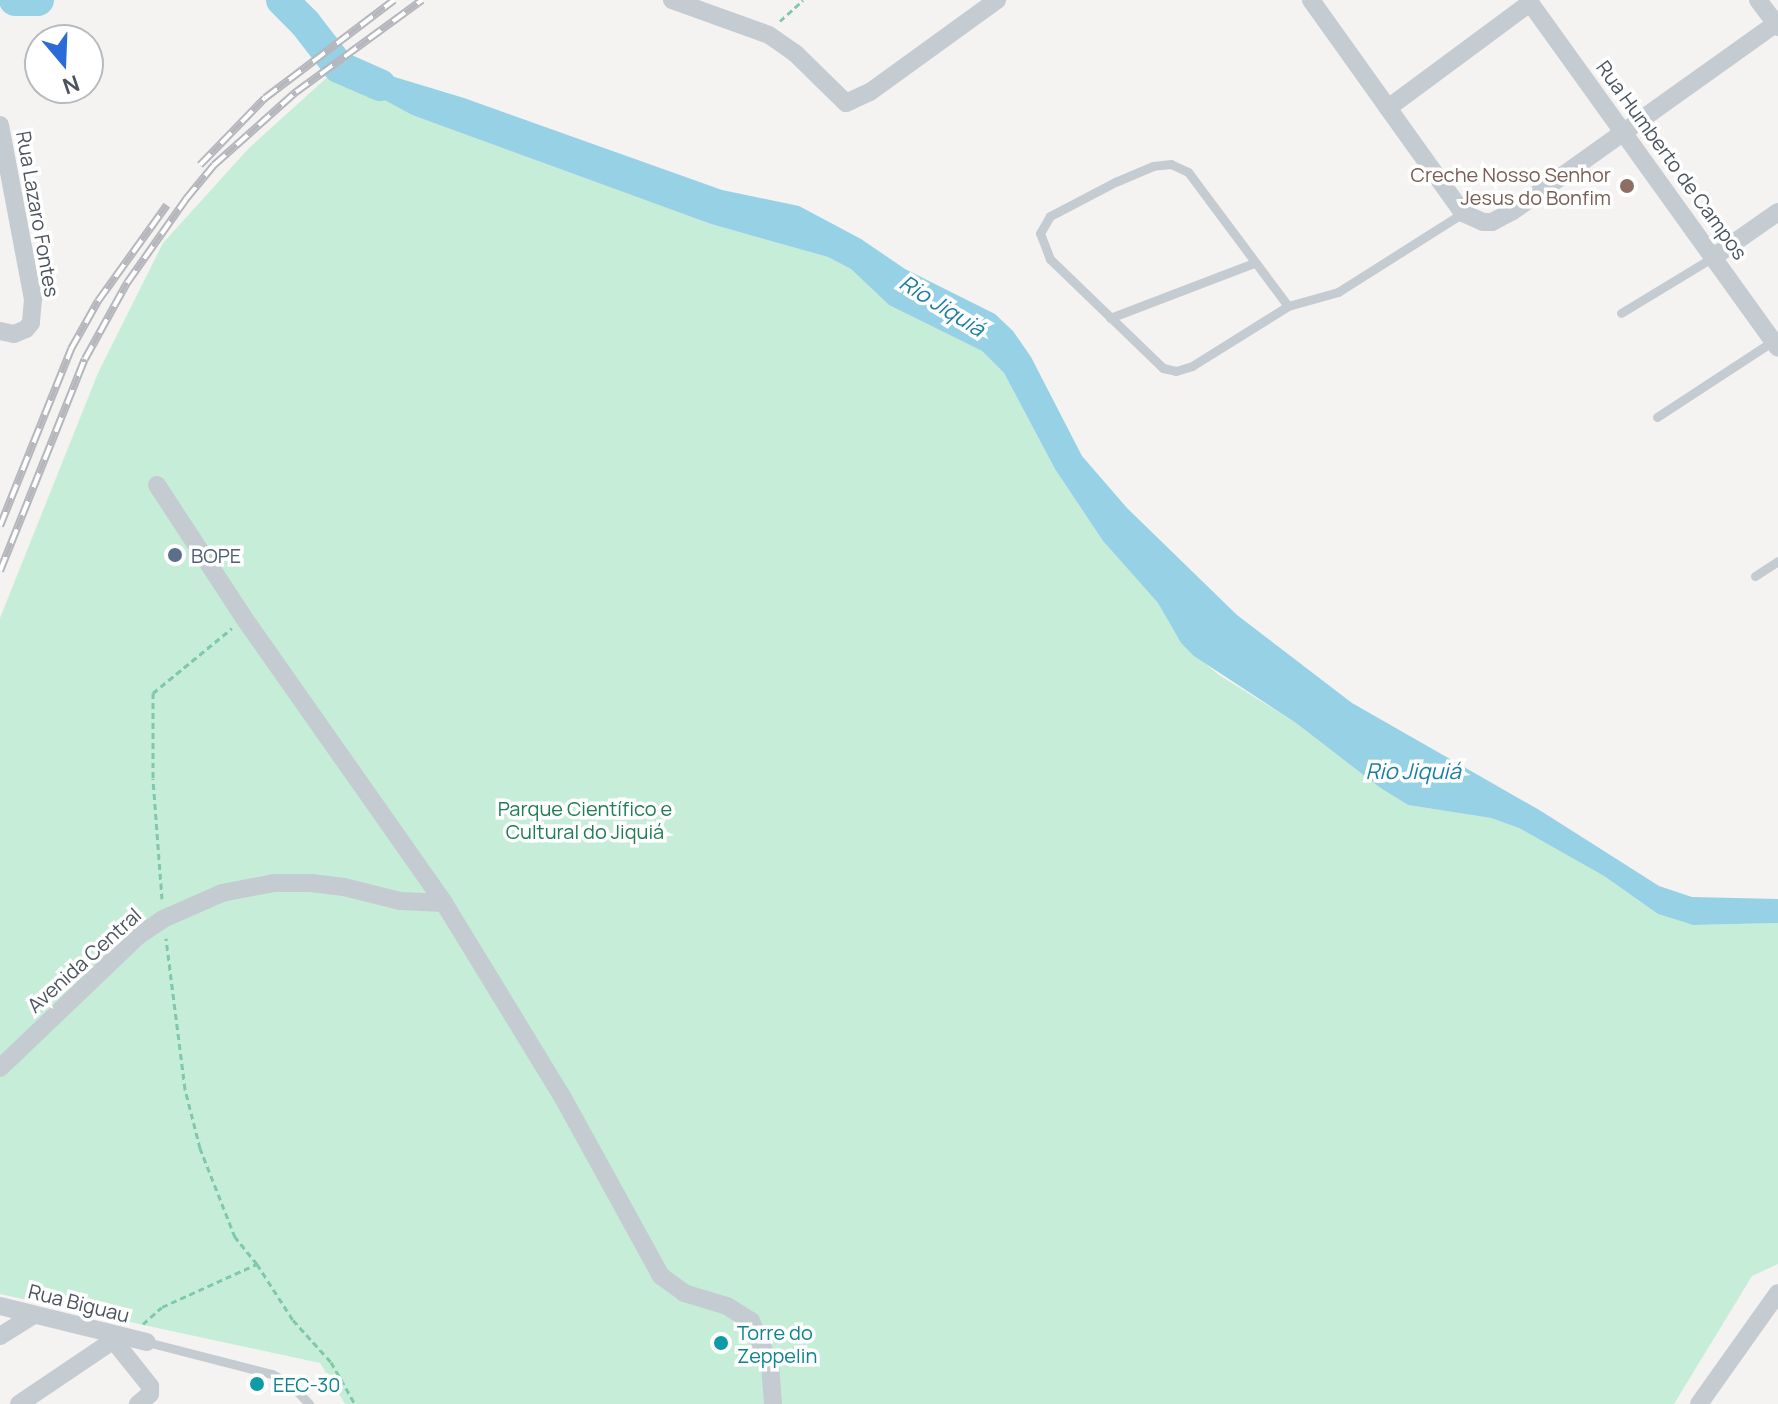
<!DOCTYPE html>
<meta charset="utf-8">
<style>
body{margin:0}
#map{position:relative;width:1778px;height:1404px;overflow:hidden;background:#f4f3f2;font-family:Manrope,sans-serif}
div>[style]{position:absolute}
.green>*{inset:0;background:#c6edd7}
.water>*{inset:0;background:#97d1e6}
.river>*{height:32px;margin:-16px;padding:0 16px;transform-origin:16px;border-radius:16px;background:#97d1e6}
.path>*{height:3px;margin-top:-1.5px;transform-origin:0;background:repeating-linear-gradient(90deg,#80c8a9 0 6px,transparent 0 10px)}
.lane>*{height:9px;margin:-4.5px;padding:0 4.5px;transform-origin:4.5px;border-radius:4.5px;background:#c4ccd2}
.street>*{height:18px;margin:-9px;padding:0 9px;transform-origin:9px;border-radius:9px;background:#c4ccd2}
.rail>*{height:8px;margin-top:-4px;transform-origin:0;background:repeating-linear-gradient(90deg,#fff 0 15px,#b5b7bc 0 30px);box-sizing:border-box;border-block:2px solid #b5b7bc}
.dots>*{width:22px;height:22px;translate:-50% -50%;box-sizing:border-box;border:4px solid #fff;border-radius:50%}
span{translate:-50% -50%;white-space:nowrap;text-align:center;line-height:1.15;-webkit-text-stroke:7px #fff;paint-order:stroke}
.street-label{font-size:20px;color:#4b545e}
.education-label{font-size:20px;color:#785e54}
.right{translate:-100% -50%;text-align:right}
.service-label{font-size:20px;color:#4e5e75}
.left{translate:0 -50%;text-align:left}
.park-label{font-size:20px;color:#207c54}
.culture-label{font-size:20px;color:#0d838f}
.water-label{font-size:22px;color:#197ea4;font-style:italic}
.north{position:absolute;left:24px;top:24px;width:80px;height:80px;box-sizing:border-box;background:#fff;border:2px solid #b7bbbf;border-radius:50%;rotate:161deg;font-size:22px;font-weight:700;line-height:32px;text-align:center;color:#4b545e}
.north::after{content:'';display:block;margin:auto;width:28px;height:36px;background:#2a6bd7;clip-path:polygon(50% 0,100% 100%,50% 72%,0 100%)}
</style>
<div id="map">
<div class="green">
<i style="clip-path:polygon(333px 72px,412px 115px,711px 224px,828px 257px,851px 269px,889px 305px,982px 351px,1004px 373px,1055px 469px,1103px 541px,1158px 603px,1181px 643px,1219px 675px,1296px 723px,1379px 787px,1408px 805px,1491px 818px,1519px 828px,1604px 876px,1658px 914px,1693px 925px,1778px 923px,1778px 1264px,1752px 1276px,1674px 1404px,345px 1404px,320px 1363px,0 1294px,0 618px,98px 373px,163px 243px,249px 148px)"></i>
</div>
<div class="water">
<i style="clip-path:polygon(345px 62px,464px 98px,722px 190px,799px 206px,861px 239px,905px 269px,995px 314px,1013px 331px,1031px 357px,1082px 456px,1127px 508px,1237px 615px,1352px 703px,1541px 811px,1659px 886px,1692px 897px,1778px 899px,1778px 923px,1693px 925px,1658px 914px,1604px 876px,1519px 828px,1491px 818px,1408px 805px,1379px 787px,1296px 723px,1194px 656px,1181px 643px,1158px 603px,1103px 541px,1055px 469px,1004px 373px,982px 351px,889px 305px,851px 269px,828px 257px,711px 224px,412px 115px,333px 72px)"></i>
</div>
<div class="river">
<i style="left:15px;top:0;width:23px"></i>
<i style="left:282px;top:0;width:33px;rotate:45deg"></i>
<i style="left:305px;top:23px;width:56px;rotate:52.3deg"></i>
<i style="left:339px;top:67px;width:45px;rotate:23.7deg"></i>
</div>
<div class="path">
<i style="left:780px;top:21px;width:31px;rotate:-42deg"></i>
<i style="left:162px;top:899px;width:121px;rotate:-94.3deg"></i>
<i style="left:153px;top:778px;width:85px;rotate:-90deg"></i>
<i style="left:153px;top:693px;width:102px;rotate:-39.4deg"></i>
<i style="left:257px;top:1264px;width:67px;rotate:57.3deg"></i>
<i style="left:293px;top:1320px;width:57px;rotate:47.9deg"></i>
<i style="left:331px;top:1362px;width:48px;rotate:60.3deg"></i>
<i style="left:143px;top:1324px;width:25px;rotate:-42deg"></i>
<i style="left:162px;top:1307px;width:104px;rotate:-24.4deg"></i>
<i style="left:257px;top:1264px;width:35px;rotate:-129deg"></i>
<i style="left:235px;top:1237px;width:96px;rotate:-111.5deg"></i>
<i style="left:200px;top:1148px;width:61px;rotate:-104.3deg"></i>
<i style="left:185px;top:1089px;width:152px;rotate:-97.2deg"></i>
</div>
<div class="lane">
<i style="left:1288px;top:306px;width:167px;rotate:-126.7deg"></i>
<i style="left:1188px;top:172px;width:19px;rotate:-155deg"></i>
<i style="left:1171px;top:164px;width:18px;rotate:174deg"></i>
<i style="left:1153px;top:166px;width:39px;rotate:157deg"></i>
<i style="left:1117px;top:181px;width:76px;rotate:152.4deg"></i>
<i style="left:1050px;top:216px;width:20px;rotate:120deg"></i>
<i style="left:1040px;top:233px;width:28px;rotate:69deg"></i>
<i style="left:1050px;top:259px;width:157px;rotate:44deg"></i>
<i style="left:1163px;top:368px;width:13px;rotate:13deg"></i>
<i style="left:1176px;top:371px;width:17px;rotate:-17deg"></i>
<i style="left:1192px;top:366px;width:113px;rotate:-32deg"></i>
<i style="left:1288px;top:306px;width:52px;rotate:-15.6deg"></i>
<i style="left:1338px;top:292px;width:148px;rotate:-32.3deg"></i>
<i style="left:1621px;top:313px;width:110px;rotate:-31.2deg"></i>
<i style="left:1110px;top:318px;width:154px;rotate:-20.9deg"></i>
<i style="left:1657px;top:417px;width:139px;rotate:-33.2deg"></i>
<i style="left:1755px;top:576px;width:27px;rotate:-33deg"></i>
<i style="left:147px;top:1342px;width:129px;rotate:14.4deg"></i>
<i style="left:272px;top:1374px;width:19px;rotate:28deg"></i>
<i style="left:289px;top:1383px;width:29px;rotate:46deg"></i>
</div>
<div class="street">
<i style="left:672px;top:0;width:103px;rotate:19.8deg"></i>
<i style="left:769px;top:35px;width:33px;rotate:35deg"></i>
<i style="left:796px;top:54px;width:70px;rotate:44.4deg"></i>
<i style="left:846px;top:103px;width:26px;rotate:-25deg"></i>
<i style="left:870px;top:92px;width:157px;rotate:-35.9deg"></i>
<i style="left:1311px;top:0;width:262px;rotate:54.5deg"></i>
<i style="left:1463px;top:213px;width:22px;rotate:24deg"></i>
<i style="left:1483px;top:222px;width:9px"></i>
<i style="left:1492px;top:222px;width:24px;rotate:-28deg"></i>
<i style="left:1513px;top:211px;width:325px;rotate:-35.5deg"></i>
<i style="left:1528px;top:0;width:428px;rotate:54.3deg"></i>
<i style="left:1758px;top:0;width:34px;rotate:53deg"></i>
<i style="left:1388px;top:108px;width:177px;rotate:-36.5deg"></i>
<i style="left:0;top:125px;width:177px;rotate:79.3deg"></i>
<i style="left:33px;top:299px;width:24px;rotate:95deg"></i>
<i style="left:31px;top:323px;width:8px;rotate:130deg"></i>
<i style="left:26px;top:329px;width:13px;rotate:157deg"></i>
<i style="left:14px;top:334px;width:14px;rotate:-168deg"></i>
<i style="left:1715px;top:256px;width:77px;rotate:-34.9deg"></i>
<i style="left:157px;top:485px;width:159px;rotate:56.8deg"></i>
<i style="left:244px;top:618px;width:348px;rotate:54.9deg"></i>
<i style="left:444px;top:903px;width:226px;rotate:58.6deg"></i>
<i style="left:562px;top:1096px;width:205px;rotate:61.2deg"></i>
<i style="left:661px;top:1276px;width:29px;rotate:36deg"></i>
<i style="left:684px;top:1293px;width:45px;rotate:16.8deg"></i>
<i style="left:727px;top:1306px;width:28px;rotate:32deg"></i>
<i style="left:751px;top:1321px;width:47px;rotate:66.2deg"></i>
<i style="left:770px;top:1364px;width:40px;rotate:85.7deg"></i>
<i style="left:0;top:1068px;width:191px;rotate:-43.7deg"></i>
<i style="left:138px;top:936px;width:30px;rotate:-34deg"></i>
<i style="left:163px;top:919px;width:64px;rotate:-23.8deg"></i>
<i style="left:222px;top:893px;width:53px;rotate:-10.9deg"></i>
<i style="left:274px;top:883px;width:37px"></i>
<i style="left:311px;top:883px;width:33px;rotate:7deg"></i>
<i style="left:344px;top:887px;width:58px;rotate:14deg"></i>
<i style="left:400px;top:901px;width:44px;rotate:2.6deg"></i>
<i style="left:0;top:1306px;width:151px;rotate:13.8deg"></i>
<i style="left:0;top:1336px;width:40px;rotate:-32deg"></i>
<i style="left:114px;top:1341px;width:58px;rotate:51.3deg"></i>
<i style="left:150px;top:1386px;width:8px;rotate:90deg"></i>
<i style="left:150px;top:1394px;width:16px;rotate:140deg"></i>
<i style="left:19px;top:1404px;width:122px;rotate:-34deg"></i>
<i style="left:1699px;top:1404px;width:136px;rotate:-54.6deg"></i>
</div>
<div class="rail">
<i style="left:200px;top:165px;width:93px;rotate:-45.9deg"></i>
<i style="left:265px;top:98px;width:162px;rotate:-37.2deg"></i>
<i style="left:0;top:526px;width:191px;rotate:-68.1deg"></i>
<i style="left:71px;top:349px;width:55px;rotate:-60.6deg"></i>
<i style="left:98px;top:301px;width:118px;rotate:-54.3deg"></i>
<i style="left:0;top:571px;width:228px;rotate:-68.2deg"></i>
<i style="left:85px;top:359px;width:87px;rotate:-61.1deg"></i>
<i style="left:127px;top:283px;width:103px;rotate:-54.9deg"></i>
<i style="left:186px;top:199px;width:44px;rotate:-50.5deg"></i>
<i style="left:214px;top:165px;width:110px;rotate:-41.7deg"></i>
<i style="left:296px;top:92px;width:156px;rotate:-36.1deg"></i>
</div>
<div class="dots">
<i style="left:1627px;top:186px;background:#8d6e63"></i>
<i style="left:175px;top:555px;background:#5c6f8a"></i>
<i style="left:721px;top:1343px;background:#0f9aa8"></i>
<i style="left:257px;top:1384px;background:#0f9aa8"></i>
</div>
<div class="street-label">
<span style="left:1672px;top:160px;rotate:54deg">Rua Humberto de Campos</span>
<span style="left:38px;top:214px;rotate:80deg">Rua Lazaro Fontes</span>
<span style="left:84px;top:960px;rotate:-42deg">Avenida Central</span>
<span style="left:79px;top:1303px;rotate:14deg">Rua Biguau</span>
</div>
<div class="education-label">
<span class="right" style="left:1611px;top:186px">Creche Nosso Senhor<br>Jesus do Bonfim</span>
</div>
<div class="service-label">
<span class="left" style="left:191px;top:555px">BOPE</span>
</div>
<div class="park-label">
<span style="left:585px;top:820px">Parque Científico e<br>Cultural do Jiquiá</span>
</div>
<div class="culture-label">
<span class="left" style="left:737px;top:1344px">Torre do<br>Zeppelin</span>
<span class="left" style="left:273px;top:1384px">EEC-30</span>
</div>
<div class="water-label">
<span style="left:942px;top:306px;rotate:32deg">Rio Jiquiá</span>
<span style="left:1413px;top:772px">Rio Jiquiá</span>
</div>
<div class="north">N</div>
</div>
